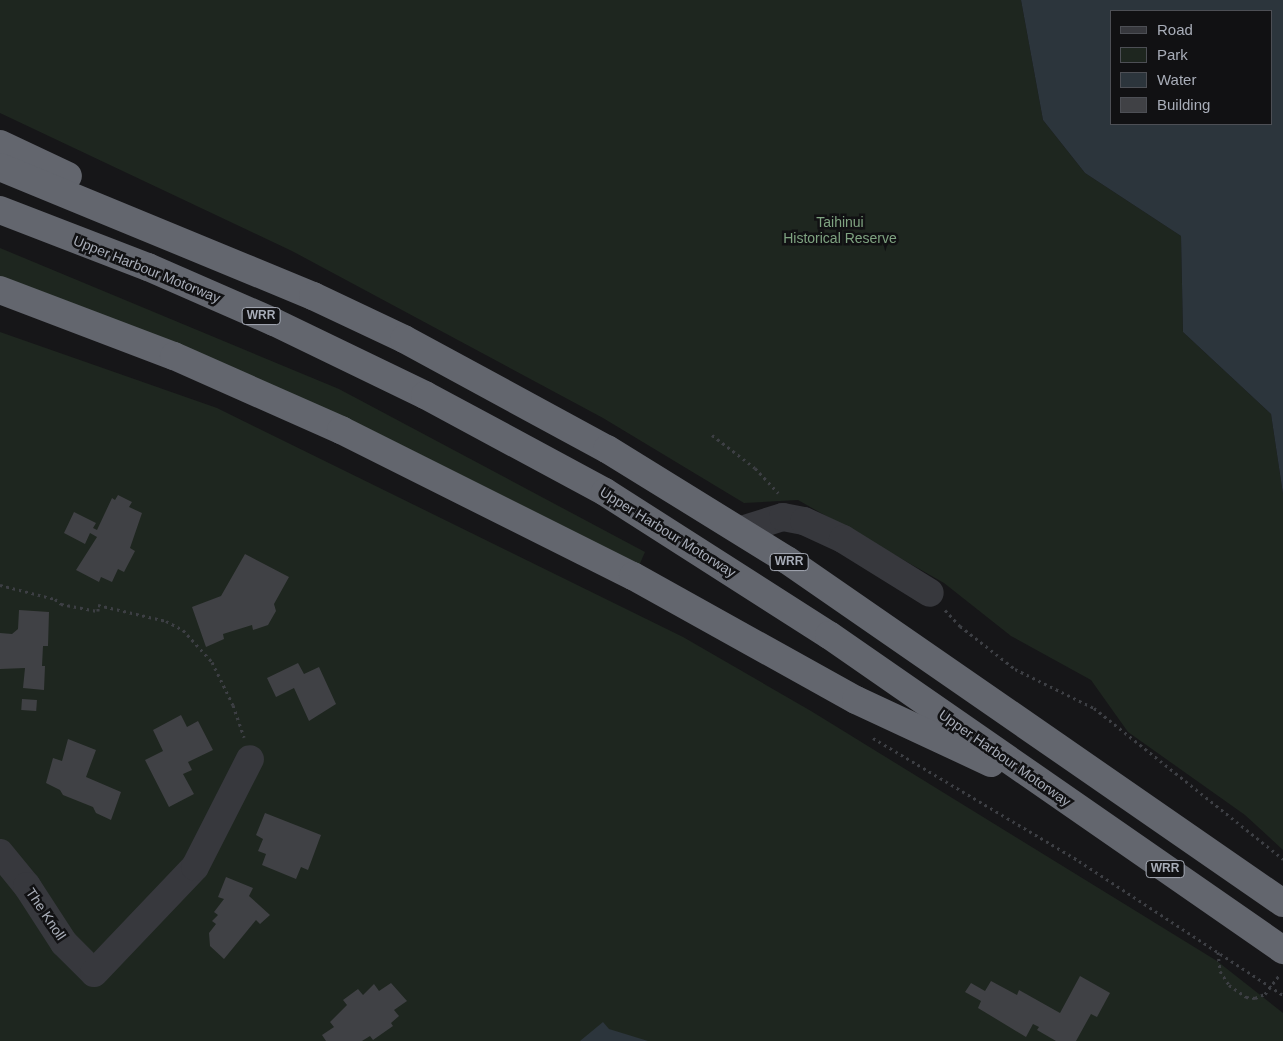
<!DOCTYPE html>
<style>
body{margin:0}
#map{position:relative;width:1283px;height:1041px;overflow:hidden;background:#161618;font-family:Helvetica,sans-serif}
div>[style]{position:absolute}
.green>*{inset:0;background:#1e261f}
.water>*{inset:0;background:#2c353c}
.building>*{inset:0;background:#404145;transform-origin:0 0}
.path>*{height:3px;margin-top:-1.5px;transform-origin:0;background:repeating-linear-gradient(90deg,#3d3f44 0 2.5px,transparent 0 6.5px)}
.minor>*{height:28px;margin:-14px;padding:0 14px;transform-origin:14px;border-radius:14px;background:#37383d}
.highway>*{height:28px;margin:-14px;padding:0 14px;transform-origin:14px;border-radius:14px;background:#63666e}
span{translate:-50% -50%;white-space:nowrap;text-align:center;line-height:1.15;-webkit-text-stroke:5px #111113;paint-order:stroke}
.shield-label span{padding:1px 4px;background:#111113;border:1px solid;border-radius:4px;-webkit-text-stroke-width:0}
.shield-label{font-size:12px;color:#a8adb8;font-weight:700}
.park-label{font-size:14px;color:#7fa381}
.street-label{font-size:14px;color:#a8adb8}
.legend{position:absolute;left:1110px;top:10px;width:162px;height:115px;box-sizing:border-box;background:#111113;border:1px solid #4d4f55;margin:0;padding:6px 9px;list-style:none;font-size:15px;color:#a8adb8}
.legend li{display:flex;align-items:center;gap:10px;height:25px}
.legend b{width:25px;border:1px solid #4d4f55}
</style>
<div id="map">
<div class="green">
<i style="clip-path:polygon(0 0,1021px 0,1043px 120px,1085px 173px,1181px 236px,1183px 332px,1271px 414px,1283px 494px,1283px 850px,1245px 815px,1128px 732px,1091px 680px,1011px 636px,944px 583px,798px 500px,744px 503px,603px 418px,292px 251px,0 113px)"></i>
<i style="clip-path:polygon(0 248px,339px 389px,645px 552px,638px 568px,0 280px)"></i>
<i style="clip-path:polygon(0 332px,217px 408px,683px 637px,811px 711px,1217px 961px,1283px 1013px,1283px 1041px,0 1041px)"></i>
</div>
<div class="water">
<i style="clip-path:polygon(evenodd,1021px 0,1283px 0,1283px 494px,1271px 414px,1183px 332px,1181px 236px,1085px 173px,1043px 120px,1021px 0,1112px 11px,1272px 11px,1272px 124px,1112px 124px,1112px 11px)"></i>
<i style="clip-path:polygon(603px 1022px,609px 1029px,648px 1041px,580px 1041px)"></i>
</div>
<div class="building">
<i style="clip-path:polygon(118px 495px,132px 502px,129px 507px,142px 513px,130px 548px,135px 551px,124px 572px,118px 569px,112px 582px,101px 577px,99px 582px,76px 570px,97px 537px,90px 533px,85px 544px,64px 533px,74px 512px,96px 523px,93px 528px,97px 530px,112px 498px,115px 500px)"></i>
<i style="clip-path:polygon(245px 554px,289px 577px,274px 604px,276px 611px,268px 625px,253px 630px,252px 625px,223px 634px,224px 639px,206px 647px,192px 607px,221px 596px)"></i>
<i style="clip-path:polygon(19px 610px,49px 612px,48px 646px,43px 646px,42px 666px,45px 666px,44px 690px,23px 688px,25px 668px,0 669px,0 633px,12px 634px,18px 629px)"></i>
<i style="clip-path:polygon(298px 663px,304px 674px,319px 667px,336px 704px,309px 721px,294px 688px,276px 697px,267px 678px)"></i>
<i style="left:22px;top:699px;width:15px;height:11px;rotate:4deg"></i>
<i style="clip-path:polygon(181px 715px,187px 727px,198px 721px,213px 750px,188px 762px,192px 770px,183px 774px,194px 794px,169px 807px,145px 760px,163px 751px,153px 730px)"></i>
<i style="clip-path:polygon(68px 739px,96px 750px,86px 777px,121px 792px,111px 820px,96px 813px,93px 807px,63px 795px,60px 790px,46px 783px,53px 758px,62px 761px)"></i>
<i style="clip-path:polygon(265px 813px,321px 835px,308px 870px,301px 867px,296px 879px,262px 865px,266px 854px,258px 851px,263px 839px,256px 835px)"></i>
<i style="clip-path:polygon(226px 877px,253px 888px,249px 896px,270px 915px,260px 924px,256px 920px,224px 959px,210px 946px,209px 933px,216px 924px,212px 921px,218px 915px,214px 912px,224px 899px,218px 897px)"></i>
<i style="clip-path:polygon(1080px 976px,1110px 993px,1097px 1017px,1091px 1014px,1076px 1041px,1056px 1041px,1037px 1030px,1039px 1027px,1033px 1024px,1026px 1037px,978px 1008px,981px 1001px,965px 992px,971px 983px,985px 991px,991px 981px,1017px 995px,1019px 990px,1060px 1013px)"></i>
<i style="clip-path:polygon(391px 983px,407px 1001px,394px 1010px,399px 1016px,391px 1023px,393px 1026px,373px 1040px,370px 1036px,362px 1041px,326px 1041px,322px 1035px,334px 1027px,330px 1022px,347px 1005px,343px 1000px,358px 989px,363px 995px,374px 984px,379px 991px)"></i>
</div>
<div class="path">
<i style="left:712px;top:435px;width:54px;rotate:37.5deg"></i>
<i style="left:755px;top:468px;width:34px;rotate:47deg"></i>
<i style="left:0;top:585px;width:57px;rotate:14.3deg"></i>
<i style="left:55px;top:599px;width:8px;rotate:40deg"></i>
<i style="left:61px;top:604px;width:38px;rotate:11deg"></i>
<i style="left:98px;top:611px;width:6px;rotate:-90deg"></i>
<i style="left:98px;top:605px;width:70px;rotate:13.2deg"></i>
<i style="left:166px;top:621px;width:19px;rotate:28deg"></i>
<i style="left:183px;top:630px;width:43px;rotate:47.8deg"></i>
<i style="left:212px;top:662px;width:48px;rotate:64deg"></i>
<i style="left:233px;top:705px;width:34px;rotate:71deg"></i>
<i style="left:945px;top:610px;width:22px;rotate:47deg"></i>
<i style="left:960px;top:626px;width:70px;rotate:38deg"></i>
<i style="left:1015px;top:669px;width:88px;rotate:26.3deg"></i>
<i style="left:1094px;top:708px;width:242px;rotate:38.6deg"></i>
<i style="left:873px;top:738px;width:240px;rotate:30.8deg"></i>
<i style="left:1079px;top:861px;width:244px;rotate:33.3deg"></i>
<i style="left:1218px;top:952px;width:19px;rotate:84deg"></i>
<i style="left:1220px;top:971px;width:17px;rotate:57deg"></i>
<i style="left:1229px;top:985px;width:21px;rotate:35deg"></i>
<i style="left:1246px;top:997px;width:9px;rotate:6deg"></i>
<i style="left:1255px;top:998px;width:11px;rotate:-22deg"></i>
<i style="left:1265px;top:994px;width:25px;rotate:-53deg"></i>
</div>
<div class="minor">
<i style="left:741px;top:530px;width:44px;rotate:-17.2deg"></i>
<i style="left:783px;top:517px;width:21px;rotate:11deg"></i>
<i style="left:804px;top:521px;width:43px;rotate:24.8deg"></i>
<i style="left:843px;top:539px;width:102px;rotate:31.8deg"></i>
<i style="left:0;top:853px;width:43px;rotate:50.7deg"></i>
<i style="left:27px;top:886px;width:68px;rotate:57deg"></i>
<i style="left:64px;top:943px;width:42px;rotate:45deg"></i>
<i style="left:94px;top:973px;width:146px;rotate:-46.4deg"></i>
<i style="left:195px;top:867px;width:121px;rotate:-63deg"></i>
</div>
<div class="highway">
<i style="left:0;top:144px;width:75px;rotate:25.2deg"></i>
<i style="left:0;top:167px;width:339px;rotate:22.4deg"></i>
<i style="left:313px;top:296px;width:101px;rotate:25.3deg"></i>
<i style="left:404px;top:339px;width:231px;rotate:28.5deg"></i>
<i style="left:607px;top:449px;width:211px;rotate:31.7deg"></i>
<i style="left:787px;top:560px;width:603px;rotate:34.67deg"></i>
<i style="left:0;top:210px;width:159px;rotate:21.1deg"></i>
<i style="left:148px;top:267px;width:137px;rotate:23.6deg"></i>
<i style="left:274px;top:322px;width:168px;rotate:25.8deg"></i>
<i style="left:425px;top:395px;width:204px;rotate:28.3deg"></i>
<i style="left:605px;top:492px;width:266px;rotate:32.6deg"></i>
<i style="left:829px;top:635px;width:553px;rotate:34.75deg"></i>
<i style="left:0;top:290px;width:186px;rotate:20.8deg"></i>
<i style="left:174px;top:356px;width:183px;rotate:23.9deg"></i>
<i style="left:341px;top:430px;width:326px;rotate:26.6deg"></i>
<i style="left:633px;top:576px;width:255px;rotate:29.1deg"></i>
<i style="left:856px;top:700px;width:149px;rotate:25deg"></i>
</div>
<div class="shield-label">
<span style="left:261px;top:316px">WRR</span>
<span style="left:789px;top:562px">WRR</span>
<span style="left:1165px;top:869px">WRR</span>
</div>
<div class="park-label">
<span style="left:840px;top:230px">Taihinui<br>Historical Reserve</span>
</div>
<div class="street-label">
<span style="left:147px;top:269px;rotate:22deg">Upper Harbour Motorway</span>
<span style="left:668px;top:532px;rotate:32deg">Upper Harbour Motorway</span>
<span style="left:1005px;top:758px;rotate:35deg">Upper Harbour Motorway</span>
<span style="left:46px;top:914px;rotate:56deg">The Knoll</span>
</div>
<ul class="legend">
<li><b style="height:6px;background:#37383d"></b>Road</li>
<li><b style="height:14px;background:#1e261f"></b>Park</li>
<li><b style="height:14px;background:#2c353c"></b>Water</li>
<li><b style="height:14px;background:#404145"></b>Building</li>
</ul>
</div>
